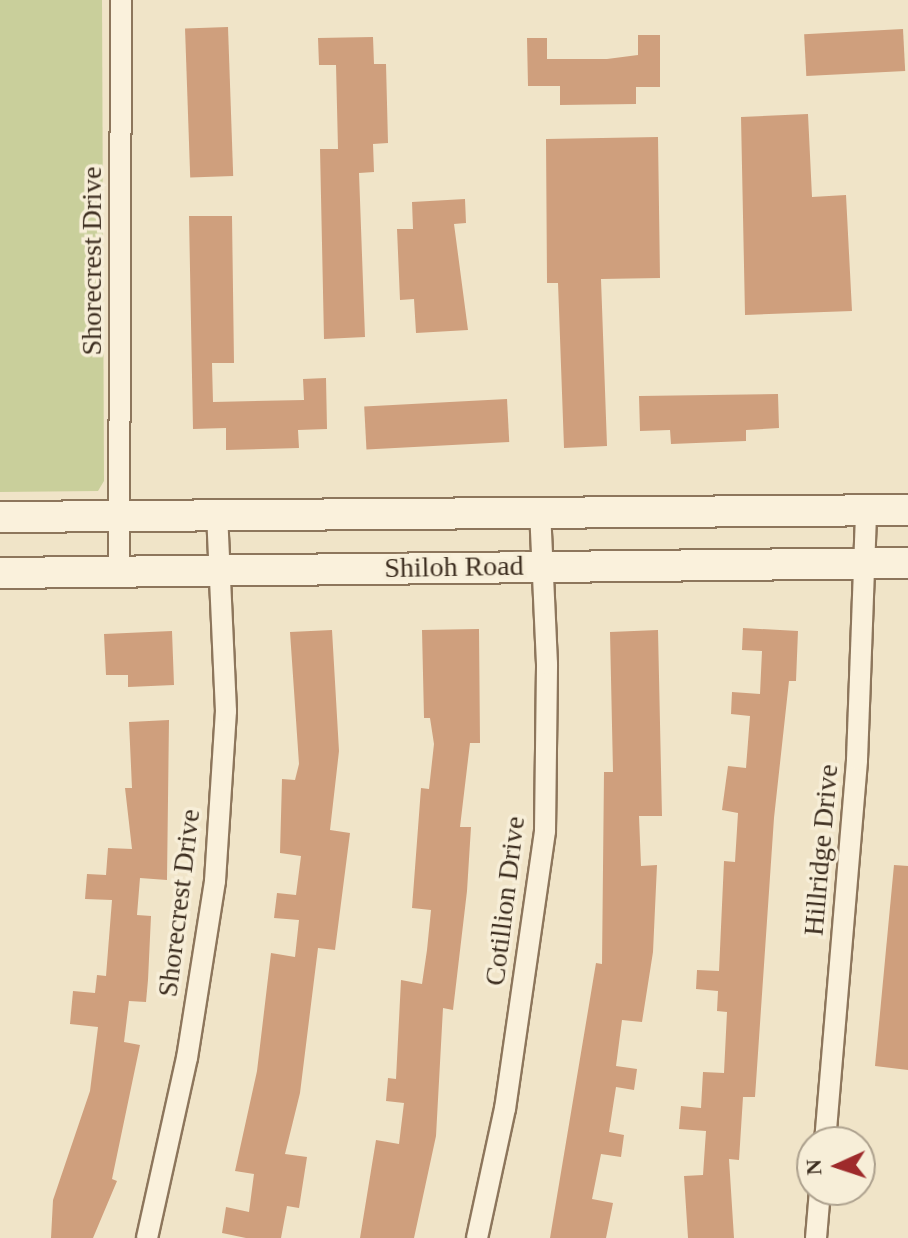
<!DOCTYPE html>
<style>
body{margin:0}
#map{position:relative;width:908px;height:1238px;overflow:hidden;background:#f0e4c8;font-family:"Times New Roman",serif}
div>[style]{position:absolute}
.green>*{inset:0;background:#c9cf9b}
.building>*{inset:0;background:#cf9f7d;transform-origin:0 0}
.roads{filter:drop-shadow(2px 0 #8d765c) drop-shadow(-2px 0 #8d765c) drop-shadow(0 2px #8d765c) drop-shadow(0 -2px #8d765c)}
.street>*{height:20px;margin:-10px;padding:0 10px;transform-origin:10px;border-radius:10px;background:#faf1dc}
.secondary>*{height:30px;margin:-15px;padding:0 15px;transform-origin:15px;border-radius:15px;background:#faf1dc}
span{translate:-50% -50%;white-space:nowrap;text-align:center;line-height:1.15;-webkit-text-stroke:7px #f7eed8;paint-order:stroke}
.street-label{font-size:28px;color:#3d2e20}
.north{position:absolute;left:796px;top:1126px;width:80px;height:80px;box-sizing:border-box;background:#f7eed8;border:2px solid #ada18e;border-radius:50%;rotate:267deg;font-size:22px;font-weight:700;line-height:32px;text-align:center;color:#3d2e20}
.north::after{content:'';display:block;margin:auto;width:28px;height:36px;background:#9e2a2b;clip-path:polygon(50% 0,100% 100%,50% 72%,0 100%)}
</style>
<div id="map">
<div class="green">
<i style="clip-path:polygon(0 0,102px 0,104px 481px,98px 491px,0 492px)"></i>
</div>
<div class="building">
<i style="left:228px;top:27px;width:149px;height:43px;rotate:88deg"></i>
<i style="left:903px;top:29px;width:42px;height:99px;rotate:87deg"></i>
<i style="clip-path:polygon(638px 35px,660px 35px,660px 87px,636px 87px,636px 104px,560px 105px,560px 86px,528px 86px,527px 38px,547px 38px,547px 59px,607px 59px,638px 55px)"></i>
<i style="clip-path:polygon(373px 37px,374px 64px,386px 64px,388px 143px,373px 144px,374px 172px,359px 173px,365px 337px,324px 339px,320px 149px,338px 149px,336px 65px,319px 65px,318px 38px)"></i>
<i style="clip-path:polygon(808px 114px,812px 197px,846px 195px,852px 311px,745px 315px,741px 117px)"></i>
<i style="clip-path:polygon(658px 137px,660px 278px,601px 279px,607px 446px,564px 448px,558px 283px,547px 283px,546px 139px)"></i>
<i style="clip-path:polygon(465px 199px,466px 223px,454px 224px,468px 330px,416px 333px,414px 299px,400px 300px,397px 229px,413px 229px,412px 202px)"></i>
<i style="clip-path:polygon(189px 216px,232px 216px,234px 363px,212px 363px,213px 402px,304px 400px,303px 379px,326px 378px,327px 429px,298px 430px,299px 448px,226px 450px,226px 428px,193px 429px)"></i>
<i style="clip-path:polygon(778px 394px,779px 428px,746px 430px,746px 441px,671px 444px,670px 430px,640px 431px,639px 396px)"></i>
<i style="left:507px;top:399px;width:43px;height:143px;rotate:87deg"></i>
<i style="clip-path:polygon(743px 628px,798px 631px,796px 681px,789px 681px,774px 818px,755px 1097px,743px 1097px,739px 1160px,729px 1159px,734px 1238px,688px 1238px,684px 1176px,703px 1175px,706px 1131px,679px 1129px,681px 1106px,701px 1108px,703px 1072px,724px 1073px,727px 1012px,717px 1011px,718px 991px,696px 989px,697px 970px,719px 971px,724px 861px,735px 862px,738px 813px,722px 810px,728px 766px,746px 768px,750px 716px,731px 714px,732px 692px,760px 694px,762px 651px,742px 650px)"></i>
<i style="clip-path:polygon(479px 629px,480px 743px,470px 743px,460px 827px,471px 827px,467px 891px,453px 1010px,443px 1008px,436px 1136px,414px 1238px,360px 1238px,376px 1140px,399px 1144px,404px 1103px,386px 1101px,388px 1078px,396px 1079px,401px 980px,422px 984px,427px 950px,431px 910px,412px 908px,421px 788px,429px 789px,434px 744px,430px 718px,424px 718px,422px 630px)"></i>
<i style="clip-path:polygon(332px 630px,339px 751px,330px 830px,350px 833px,335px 950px,318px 948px,300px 1093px,285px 1154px,307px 1157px,299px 1208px,287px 1206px,281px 1238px,246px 1238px,222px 1233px,226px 1207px,249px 1212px,254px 1174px,235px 1171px,257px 1071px,271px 953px,295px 957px,299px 920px,274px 918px,277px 893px,296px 895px,301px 856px,280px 853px,282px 779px,295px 780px,299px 764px,290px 632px)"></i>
<i style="clip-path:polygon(658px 630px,662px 816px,639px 816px,641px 866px,657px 865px,653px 952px,642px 1022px,622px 1020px,616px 1066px,637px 1069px,634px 1090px,616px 1087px,609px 1132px,624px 1135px,621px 1157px,601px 1154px,592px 1199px,613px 1203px,606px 1238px,550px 1238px,596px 963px,602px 964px,604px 772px,613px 772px,610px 632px)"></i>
<i style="clip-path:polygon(172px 631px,174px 685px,128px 687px,128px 675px,106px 675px,104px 634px)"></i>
<i style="clip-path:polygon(169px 720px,167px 880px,140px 878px,137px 915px,151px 916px,148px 980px,146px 1002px,129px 1001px,124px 1042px,140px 1045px,112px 1179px,117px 1181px,93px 1238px,51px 1238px,53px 1200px,90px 1091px,98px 1027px,70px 1024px,73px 991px,95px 993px,97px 975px,106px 976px,112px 900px,85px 899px,87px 874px,106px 875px,108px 848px,132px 849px,125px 788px,132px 788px,129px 722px)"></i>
<i style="clip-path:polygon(894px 865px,908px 866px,908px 1070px,875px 1066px)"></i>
</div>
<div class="roads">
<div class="street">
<i style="left:119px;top:571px;width:571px;rotate:-89.8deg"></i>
<i style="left:825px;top:1142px;width:383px;rotate:-85.2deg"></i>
<i style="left:857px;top:760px;width:250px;rotate:-87.9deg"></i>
<i style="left:147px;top:1238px;width:184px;rotate:-77.5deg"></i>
<i style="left:187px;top:1058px;width:179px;rotate:-81deg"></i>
<i style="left:215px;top:881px;width:170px;rotate:-86.3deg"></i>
<i style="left:226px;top:711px;width:198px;rotate:-92.6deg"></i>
<i style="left:477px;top:1238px;width:132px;rotate:-77.8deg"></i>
<i style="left:505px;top:1109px;width:281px;rotate:-81.8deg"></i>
<i style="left:545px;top:831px;width:167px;rotate:-89.3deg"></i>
<i style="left:547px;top:664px;width:154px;rotate:-92.6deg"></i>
<i style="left:816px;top:1238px;width:48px;rotate:-85.2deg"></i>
</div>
<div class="secondary">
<i style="left:0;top:517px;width:908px;rotate:-0.44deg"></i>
<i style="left:0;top:573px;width:908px;rotate:-0.63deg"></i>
</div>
</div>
<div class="street-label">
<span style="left:92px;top:261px;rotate:-90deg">Shorecrest Drive</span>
<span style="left:454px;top:567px;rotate:-1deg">Shiloh Road</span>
<span style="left:821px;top:850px;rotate:-85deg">Hillridge Drive</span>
<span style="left:505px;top:901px;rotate:-83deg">Cotillion Drive</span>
<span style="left:179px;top:903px;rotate:-83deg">Shorecrest Drive</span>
</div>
<div class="north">N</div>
</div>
